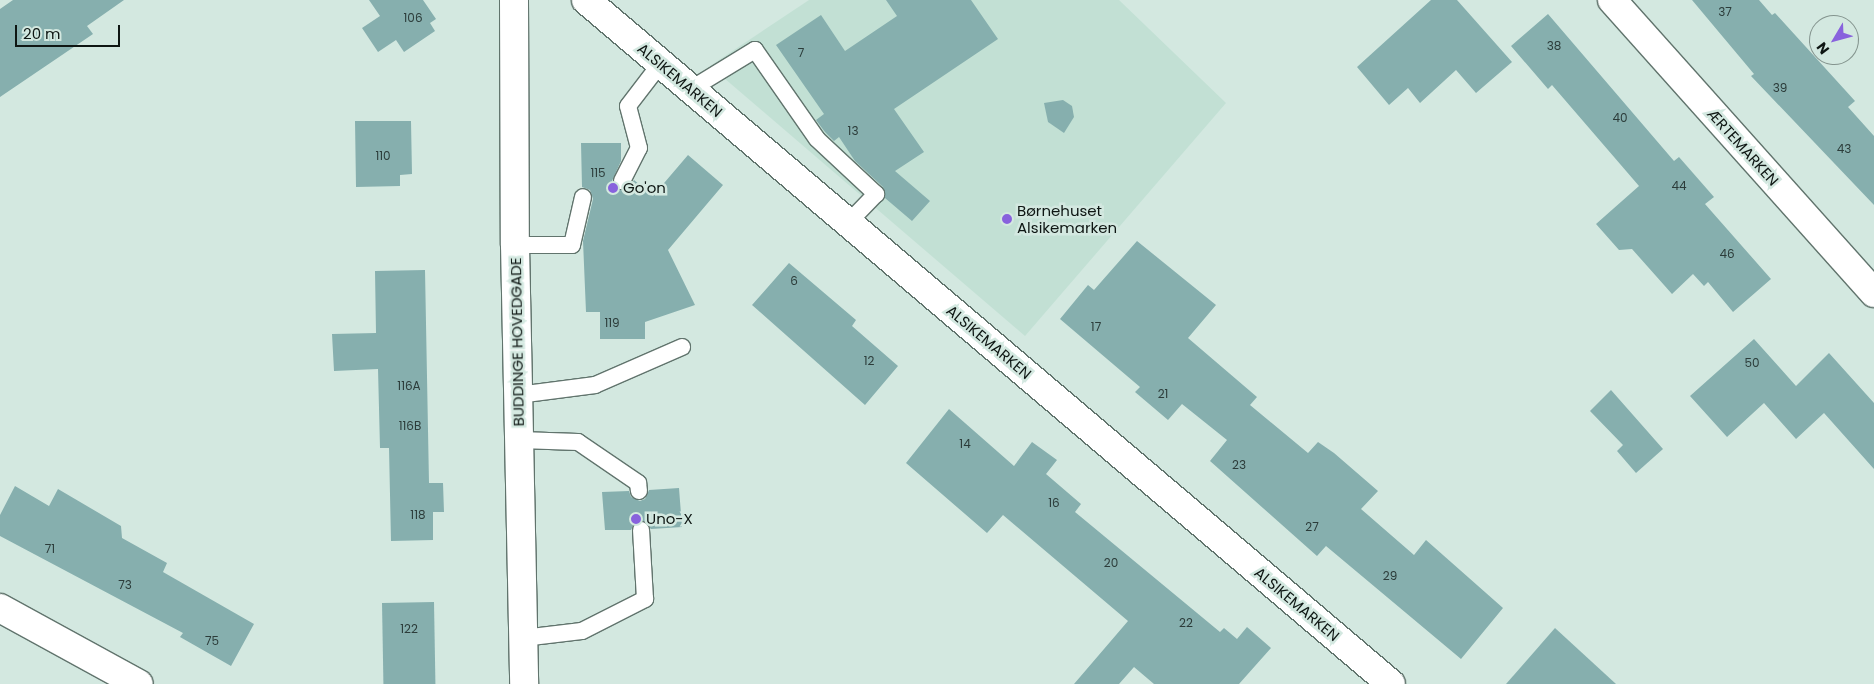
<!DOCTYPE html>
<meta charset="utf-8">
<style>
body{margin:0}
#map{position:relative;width:1874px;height:684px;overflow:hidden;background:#d3e8e0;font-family:Poppins,sans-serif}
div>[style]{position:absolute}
.built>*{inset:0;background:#c2e0d4}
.building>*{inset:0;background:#86afae;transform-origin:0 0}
.roads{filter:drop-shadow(1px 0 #61746d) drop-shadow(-1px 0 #61746d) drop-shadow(0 1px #61746d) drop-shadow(0 -1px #61746d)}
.lane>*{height:16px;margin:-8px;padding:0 8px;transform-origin:8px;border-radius:8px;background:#fff}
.street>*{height:28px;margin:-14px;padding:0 14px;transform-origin:14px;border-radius:14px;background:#fff}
.secondary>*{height:28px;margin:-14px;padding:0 14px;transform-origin:14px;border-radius:14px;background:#fff}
.dots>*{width:14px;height:14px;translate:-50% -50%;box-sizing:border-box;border:2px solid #d3e8e0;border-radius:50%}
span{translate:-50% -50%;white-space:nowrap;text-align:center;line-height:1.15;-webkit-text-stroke:5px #d3e8e0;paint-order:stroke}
.number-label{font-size:12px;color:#2c3c3a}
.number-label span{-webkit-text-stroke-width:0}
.street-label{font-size:15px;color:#0e1613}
.poi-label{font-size:15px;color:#0e1613}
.left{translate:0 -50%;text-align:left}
.north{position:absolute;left:1809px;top:15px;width:50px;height:50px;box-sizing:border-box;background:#d3e8e0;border:1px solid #84948e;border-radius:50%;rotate:233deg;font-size:14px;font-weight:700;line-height:20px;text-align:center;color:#0e1613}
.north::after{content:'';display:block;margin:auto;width:18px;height:22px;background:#8862dd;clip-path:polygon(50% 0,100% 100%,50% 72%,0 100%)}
.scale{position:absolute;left:15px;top:25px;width:105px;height:22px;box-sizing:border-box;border:2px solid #0e1613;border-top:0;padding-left:6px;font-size:15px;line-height:18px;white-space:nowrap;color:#0e1613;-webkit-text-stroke:4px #d3e8e0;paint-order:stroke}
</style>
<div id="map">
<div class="built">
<i style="clip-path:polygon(809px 0,1119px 0,1226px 103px,1025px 336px,710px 66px)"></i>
</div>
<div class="building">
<i style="clip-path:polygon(13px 0,124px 0,87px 26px,93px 34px,0 97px,0 9px)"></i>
<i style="clip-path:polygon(369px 0,423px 0,436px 19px,430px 23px,435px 31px,404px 52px,396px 40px,378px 52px,362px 28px,380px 16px)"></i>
<i style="clip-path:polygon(886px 0,971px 0,998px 39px,894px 109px,924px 152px,895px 171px,930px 201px,912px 221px,885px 198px,883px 187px,855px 161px,839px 137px,834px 141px,825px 132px,816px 120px,824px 114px,776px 45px,821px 15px,845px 51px,897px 16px)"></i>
<i style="clip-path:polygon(1431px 0,1457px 0,1512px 62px,1476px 93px,1456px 70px,1420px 103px,1408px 88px,1389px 105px,1357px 67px)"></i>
<i style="clip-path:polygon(1692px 0,1759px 0,1772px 15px,1775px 13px,1855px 101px,1848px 107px,1874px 136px,1874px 205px,1751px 76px,1754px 74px)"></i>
<i style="clip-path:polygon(1548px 14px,1674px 161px,1679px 157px,1714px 197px,1705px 204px,1771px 279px,1733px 312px,1708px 282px,1704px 286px,1693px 274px,1672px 294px,1632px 249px,1619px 250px,1596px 224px,1639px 186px,1552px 85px,1548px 89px,1511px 46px)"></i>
<i style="clip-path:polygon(1063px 100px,1072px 106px,1074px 117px,1064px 133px,1048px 122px,1044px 103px)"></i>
<i style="clip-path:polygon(355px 121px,411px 121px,412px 174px,400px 175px,400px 186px,356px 187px)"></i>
<i style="clip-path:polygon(581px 143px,621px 143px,621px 161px,612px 181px,618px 190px,627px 190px,634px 180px,653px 196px,688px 155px,723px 185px,668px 250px,695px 305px,645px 322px,645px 339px,600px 339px,600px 312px,586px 312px,583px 241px,593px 199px,590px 190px,582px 187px)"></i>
<i style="clip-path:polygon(1137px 241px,1216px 305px,1188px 338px,1257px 397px,1250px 405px,1308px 453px,1318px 442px,1334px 453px,1378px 491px,1361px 509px,1414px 555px,1426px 540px,1503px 608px,1461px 659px,1326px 546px,1317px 556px,1210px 461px,1227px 440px,1182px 404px,1168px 420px,1135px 392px,1140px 387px,1060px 319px,1088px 285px,1094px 290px)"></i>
<i style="clip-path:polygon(789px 263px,856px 320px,852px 326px,898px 366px,865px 405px,752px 305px)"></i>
<i style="clip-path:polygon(425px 270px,429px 483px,443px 483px,444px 512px,433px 512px,433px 540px,391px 541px,389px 448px,380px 448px,378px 369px,334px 371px,332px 334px,376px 333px,375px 271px)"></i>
<i style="clip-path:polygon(1754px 339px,1796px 386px,1829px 353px,1874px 403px,1874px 469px,1824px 413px,1796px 439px,1764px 403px,1727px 437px,1690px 396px)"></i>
<i style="clip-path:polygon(1611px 390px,1663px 449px,1636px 473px,1617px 451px,1623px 445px,1590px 411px)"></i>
<i style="clip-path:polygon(949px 409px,1014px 466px,1032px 442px,1057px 460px,1046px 474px,1081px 504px,1075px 512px,1220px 632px,1224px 628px,1237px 639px,1247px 627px,1271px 648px,1239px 684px,1154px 684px,1134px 667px,1119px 684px,1074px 684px,1128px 621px,1003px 515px,987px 533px,906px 463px)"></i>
<i style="clip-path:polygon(15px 486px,49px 506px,58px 489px,121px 526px,122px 538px,167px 563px,163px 572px,254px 624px,231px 666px,180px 637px,183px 633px,0 536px,0 515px)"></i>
<i style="clip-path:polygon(679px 488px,682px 527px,651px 529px,641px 520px,635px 522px,631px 530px,605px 530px,602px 492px,629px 491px,631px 497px,640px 501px,645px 499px,649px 490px)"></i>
<i style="left:434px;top:602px;width:82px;height:52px;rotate:89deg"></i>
<i style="clip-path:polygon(1555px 628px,1616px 684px,1506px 684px)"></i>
</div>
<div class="roads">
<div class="lane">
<i style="left:691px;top:89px;width:75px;rotate:-31.4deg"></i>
<i style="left:755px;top:50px;width:108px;rotate:55.1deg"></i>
<i style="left:817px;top:139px;width:81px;rotate:43deg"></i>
<i style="left:876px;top:194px;width:40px;rotate:134deg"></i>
<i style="left:622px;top:181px;width:37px;rotate:-63deg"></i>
<i style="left:639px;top:148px;width:43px;rotate:-104.7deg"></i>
<i style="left:628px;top:106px;width:54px;rotate:-52.5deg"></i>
<i style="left:515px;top:245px;width:57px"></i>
<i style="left:572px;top:245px;width:49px;rotate:-77.1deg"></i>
<i style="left:518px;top:395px;width:78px;rotate:-7.4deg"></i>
<i style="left:595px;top:385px;width:95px;rotate:-23.6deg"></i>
<i style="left:520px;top:440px;width:58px;rotate:2deg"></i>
<i style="left:578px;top:442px;width:73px;rotate:34.3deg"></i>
<i style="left:638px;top:483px;width:8px;rotate:83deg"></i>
<i style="left:523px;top:638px;width:59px;rotate:-6.8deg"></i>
<i style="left:582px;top:631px;width:71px;rotate:-26.9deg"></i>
<i style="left:645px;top:599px;width:69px;rotate:-93.3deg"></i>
</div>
<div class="street">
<i style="left:586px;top:0;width:1056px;rotate:40.35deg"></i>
<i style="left:1612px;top:0;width:393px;rotate:48.2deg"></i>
</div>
<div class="secondary">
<i style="left:514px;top:0;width:245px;rotate:89.8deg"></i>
<i style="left:515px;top:245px;width:439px;rotate:88.8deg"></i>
<i style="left:0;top:608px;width:158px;rotate:28.7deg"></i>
</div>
</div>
<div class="dots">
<i style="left:613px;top:188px;background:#8862dd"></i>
<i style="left:1007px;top:219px;background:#8862dd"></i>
<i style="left:636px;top:519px;background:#8862dd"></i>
</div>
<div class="number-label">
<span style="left:1725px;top:12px">37</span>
<span style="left:413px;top:18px">106</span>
<span style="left:1554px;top:46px">38</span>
<span style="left:801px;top:53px">7</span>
<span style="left:1780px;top:88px">39</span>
<span style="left:1620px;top:118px">40</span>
<span style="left:853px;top:131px">13</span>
<span style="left:1844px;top:149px">43</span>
<span style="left:383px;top:156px">110</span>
<span style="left:598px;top:173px">115</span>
<span style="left:1679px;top:186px">44</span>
<span style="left:1727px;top:254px">46</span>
<span style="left:794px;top:281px">6</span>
<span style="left:612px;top:323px">119</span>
<span style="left:1096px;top:327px">17</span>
<span style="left:869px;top:361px">12</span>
<span style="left:1752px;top:363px">50</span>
<span style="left:409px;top:386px">116A</span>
<span style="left:1163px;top:394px">21</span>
<span style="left:410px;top:426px">116B</span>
<span style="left:965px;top:444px">14</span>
<span style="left:1239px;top:465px">23</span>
<span style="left:1054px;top:503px">16</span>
<span style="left:418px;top:515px">118</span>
<span style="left:1312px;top:527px">27</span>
<span style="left:50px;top:549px">71</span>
<span style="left:1111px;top:563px">20</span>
<span style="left:1390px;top:576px">29</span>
<span style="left:125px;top:585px">73</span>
<span style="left:1186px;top:623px">22</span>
<span style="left:409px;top:629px">122</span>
<span style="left:212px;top:641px">75</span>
</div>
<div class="street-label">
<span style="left:680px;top:80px;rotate:40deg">ALSIKEMARKEN</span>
<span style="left:1743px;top:147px;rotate:48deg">ÆRTEMARKEN</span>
<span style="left:517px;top:342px;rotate:-91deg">BUDDINGE HOVEDGADE</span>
<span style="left:989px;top:342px;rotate:40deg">ALSIKEMARKEN</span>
<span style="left:1297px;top:604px;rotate:40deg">ALSIKEMARKEN</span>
</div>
<div class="poi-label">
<span class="left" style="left:623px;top:188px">Go'on</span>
<span class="left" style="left:1017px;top:219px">Børnehuset<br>Alsikemarken</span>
<span class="left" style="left:646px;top:519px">Uno-X</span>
</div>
<div class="north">N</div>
<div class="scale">20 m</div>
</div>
